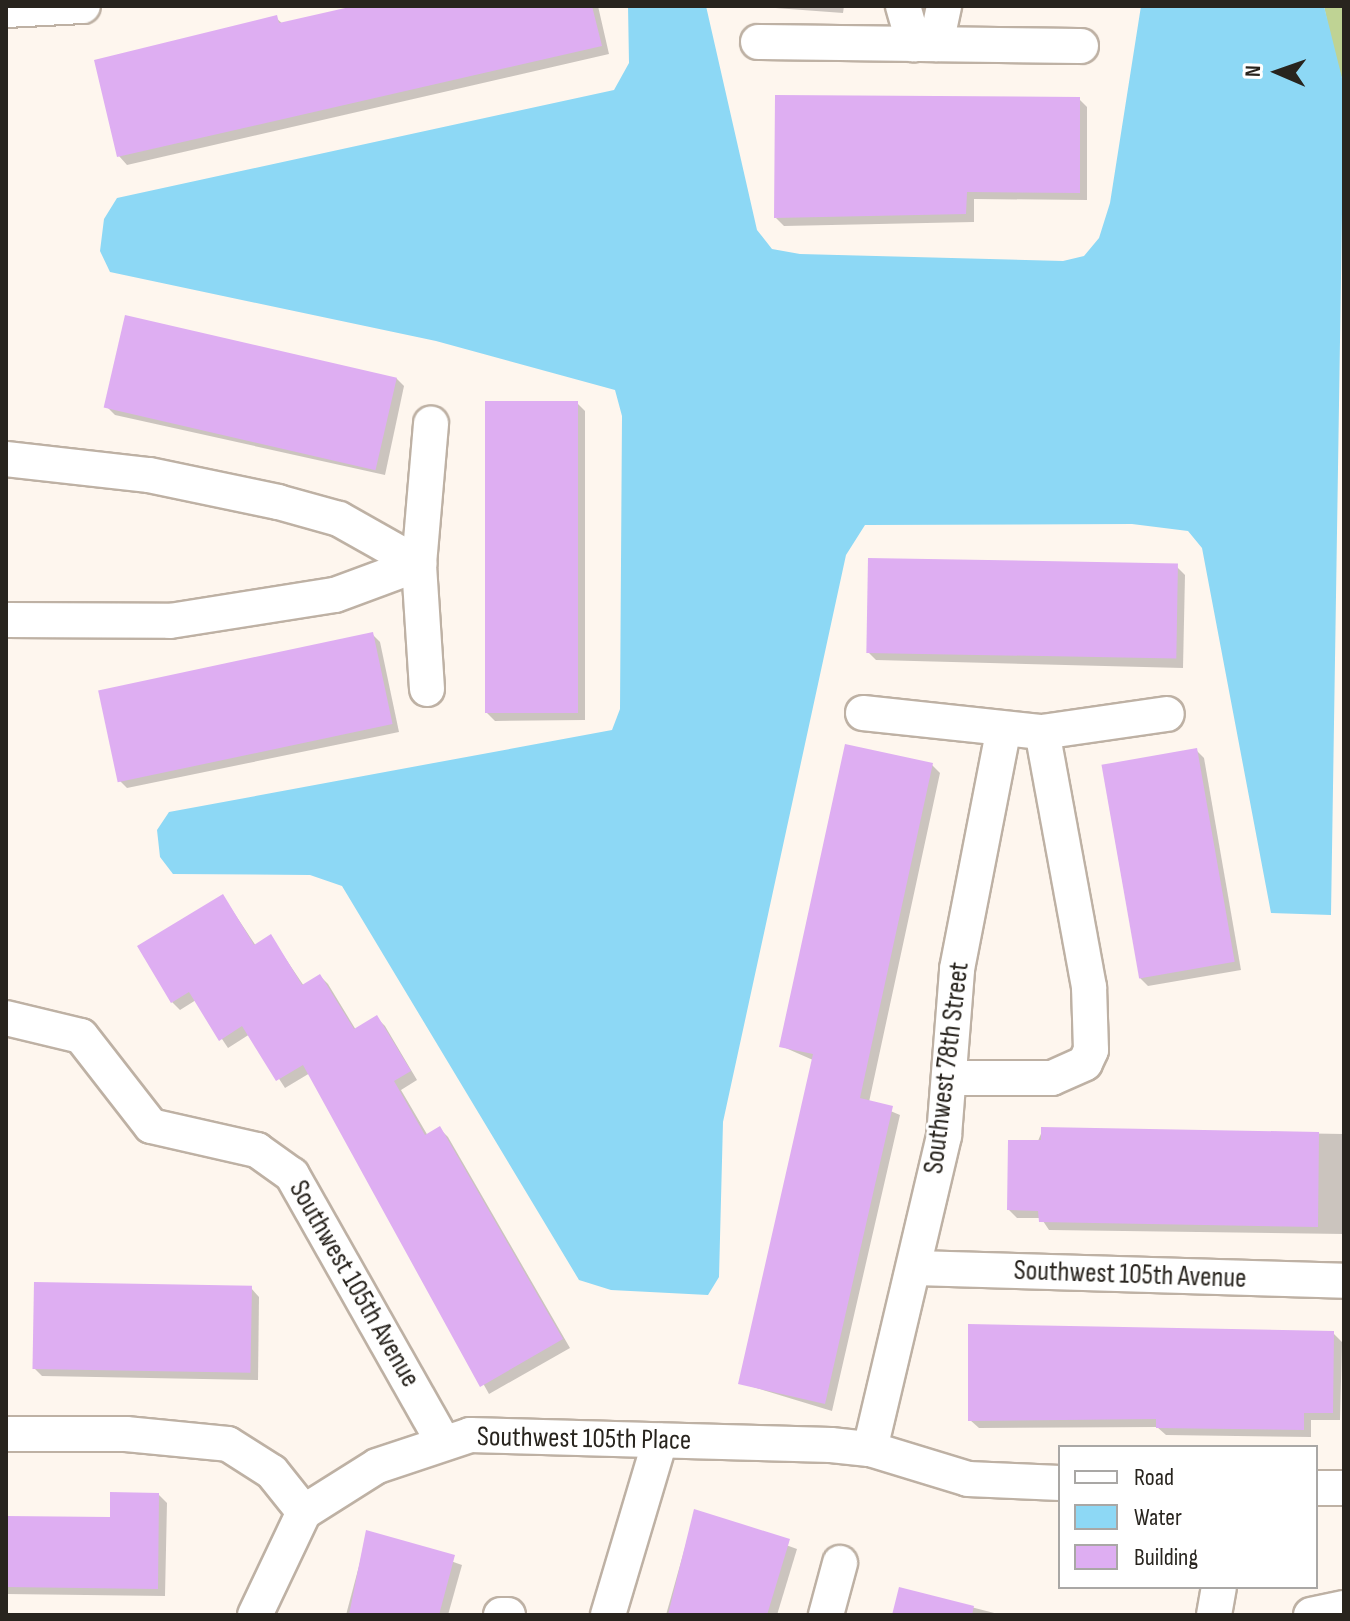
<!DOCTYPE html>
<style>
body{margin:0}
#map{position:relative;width:1350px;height:1621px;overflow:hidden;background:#fef6ee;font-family:"Sofia Sans Condensed",sans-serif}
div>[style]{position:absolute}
.green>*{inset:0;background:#bfd394}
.water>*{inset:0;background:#8dd8f5}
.shadow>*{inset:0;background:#0003}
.building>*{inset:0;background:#deaef2;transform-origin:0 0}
.roads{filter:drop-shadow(2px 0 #beb1a4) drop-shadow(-2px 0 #beb1a4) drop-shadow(0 2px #beb1a4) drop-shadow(0 -2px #beb1a4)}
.street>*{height:34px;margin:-17px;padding:0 17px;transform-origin:17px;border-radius:17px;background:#fff}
span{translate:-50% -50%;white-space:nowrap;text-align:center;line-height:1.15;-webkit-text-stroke:6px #fff;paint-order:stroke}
.street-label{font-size:28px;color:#28241e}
.frame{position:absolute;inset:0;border:8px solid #28241e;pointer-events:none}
.legend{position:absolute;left:1058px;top:1445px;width:260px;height:144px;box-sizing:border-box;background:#fff;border:2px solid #a9a7a5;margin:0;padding:10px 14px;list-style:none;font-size:24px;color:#28241e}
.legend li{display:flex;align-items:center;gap:16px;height:40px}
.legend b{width:40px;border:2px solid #a9a7a5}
.north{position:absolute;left:1238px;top:32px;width:80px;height:80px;-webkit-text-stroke:6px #fff;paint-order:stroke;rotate:272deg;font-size:22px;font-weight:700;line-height:32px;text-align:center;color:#28241e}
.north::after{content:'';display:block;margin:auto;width:28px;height:36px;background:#28241e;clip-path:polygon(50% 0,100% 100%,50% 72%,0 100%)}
</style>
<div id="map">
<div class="green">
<i style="clip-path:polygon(1324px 6px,1344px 6px,1344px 86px,1332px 46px)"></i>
</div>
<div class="water">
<i style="clip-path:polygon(628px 6px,706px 6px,757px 230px,772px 249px,800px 254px,1063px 261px,1084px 256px,1099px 238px,1110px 203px,1141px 6px,1324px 6px,1344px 86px,1331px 915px,1271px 913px,1202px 548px,1188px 531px,1132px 524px,865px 525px,846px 555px,723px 1122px,719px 1277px,708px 1295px,611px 1290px,579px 1280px,342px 886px,310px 875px,173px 874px,160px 857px,157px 830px,169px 812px,612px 730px,620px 709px,622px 416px,615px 390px,436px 341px,110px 272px,100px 251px,104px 219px,117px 198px,614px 90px,629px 63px)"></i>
</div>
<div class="shadow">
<i style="clip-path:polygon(363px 6px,598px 6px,609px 54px,127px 165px,119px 156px,276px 18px,283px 24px)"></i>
<i style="clip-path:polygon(749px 6px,844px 6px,843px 13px)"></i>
<i style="clip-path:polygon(1079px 99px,1087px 107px,1087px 200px,974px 199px,974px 222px,784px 226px,776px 218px)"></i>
<i style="clip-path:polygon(396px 378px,404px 386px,385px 475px,115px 415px,107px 407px)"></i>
<i style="clip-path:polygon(577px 403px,585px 411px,585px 720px,495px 721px,487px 713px)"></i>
<i style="clip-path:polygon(1177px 567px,1185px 575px,1183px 668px,876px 660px,868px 652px)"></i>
<i style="clip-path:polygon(372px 634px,380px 642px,399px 732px,127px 788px,119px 780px)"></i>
<i style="clip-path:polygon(1196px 750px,1204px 758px,1241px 970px,1148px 986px,1140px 978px)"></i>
<i style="clip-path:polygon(932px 765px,940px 773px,869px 1102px,900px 1115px,832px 1411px,740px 1383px,813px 1060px,781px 1046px)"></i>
<i style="clip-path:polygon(223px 896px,256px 946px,271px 937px,304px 986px,320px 976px,328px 984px,356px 1030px,377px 1018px,385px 1026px,417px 1080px,401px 1090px,428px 1136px,440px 1129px,448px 1137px,570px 1348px,489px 1394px,310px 1073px,285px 1088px,250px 1034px,228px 1048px,196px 1000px,180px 1010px,172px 1002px)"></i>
<i style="clip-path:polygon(1043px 1129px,1344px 1134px,1344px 1234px,1049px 1230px,1041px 1218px,1017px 1218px,1009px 1210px)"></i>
<i style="clip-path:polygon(251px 1288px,259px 1297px,258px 1380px,42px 1376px,34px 1368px)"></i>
<i style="clip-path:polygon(1333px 1333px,1342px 1342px,1340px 1420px,1311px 1420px,1311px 1437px,1166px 1435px,1157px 1427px,979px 1428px,970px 1420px)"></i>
<i style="clip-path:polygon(159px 1495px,167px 1503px,165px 1596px,6px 1594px,6px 1518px,112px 1519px)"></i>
<i style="clip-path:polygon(695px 1512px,797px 1549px,777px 1615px,666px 1615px)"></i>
<i style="clip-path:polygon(368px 1532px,462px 1565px,448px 1615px,346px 1615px)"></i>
<i style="clip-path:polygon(901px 1589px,1002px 1615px,894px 1615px)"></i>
</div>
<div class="building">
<i style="clip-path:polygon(354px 6px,592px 6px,602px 46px,117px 157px,94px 60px,277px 15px,279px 23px)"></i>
<i style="clip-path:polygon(775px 95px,1080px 97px,1080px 193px,967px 192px,966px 214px,774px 218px)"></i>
<i style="left:125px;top:315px;width:279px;height:95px;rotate:13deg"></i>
<i style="left:578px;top:401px;width:312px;height:93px;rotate:90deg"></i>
<i style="left:868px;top:558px;width:310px;height:95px;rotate:1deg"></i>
<i style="left:373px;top:632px;width:94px;height:281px;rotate:78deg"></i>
<i style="clip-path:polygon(845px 744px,933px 763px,860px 1098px,893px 1106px,825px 1404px,738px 1384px,813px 1054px,779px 1047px)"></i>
<i style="left:1197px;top:748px;width:217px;height:97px;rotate:80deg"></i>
<i style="clip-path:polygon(223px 894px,254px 945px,271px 934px,302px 985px,320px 974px,354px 1029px,377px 1015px,411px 1071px,394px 1081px,425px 1135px,440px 1126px,563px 1339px,480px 1387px,303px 1065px,276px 1081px,242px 1026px,219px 1041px,189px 992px,171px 1003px,137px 946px)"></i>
<i style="clip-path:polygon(1041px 1127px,1319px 1132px,1318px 1227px,1039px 1222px,1038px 1211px,1007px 1210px,1008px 1140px,1041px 1140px)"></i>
<i style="left:34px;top:1282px;width:218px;height:87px;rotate:1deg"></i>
<i style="clip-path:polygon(968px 1324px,1334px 1331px,1333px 1413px,1304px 1413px,1304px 1430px,1156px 1428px,1156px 1419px,968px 1421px)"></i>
<i style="clip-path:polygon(110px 1492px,159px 1493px,158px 1589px,6px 1587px,6px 1516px,110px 1517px)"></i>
<i style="clip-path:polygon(694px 1509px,790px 1539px,767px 1615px,668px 1615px)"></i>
<i style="clip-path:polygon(366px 1530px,455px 1555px,439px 1615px,349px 1615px)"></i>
<i style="clip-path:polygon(899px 1587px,974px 1606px,972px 1615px,892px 1615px)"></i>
</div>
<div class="roads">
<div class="street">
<i style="left:903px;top:6px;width:40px;rotate:74deg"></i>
<i style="left:6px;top:10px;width:77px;rotate:-3deg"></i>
<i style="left:758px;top:42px;width:323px;rotate:0.7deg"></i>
<i style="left:936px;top:44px;width:39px;rotate:-78deg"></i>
<i style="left:6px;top:459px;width:144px;rotate:6.4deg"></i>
<i style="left:149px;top:475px;width:132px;rotate:11.8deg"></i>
<i style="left:278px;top:502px;width:63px;rotate:15.6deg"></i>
<i style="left:339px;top:519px;width:92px;rotate:29.4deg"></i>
<i style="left:6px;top:620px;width:164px;rotate:0.3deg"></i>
<i style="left:170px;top:621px;width:167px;rotate:-9deg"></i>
<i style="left:335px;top:595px;width:90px;rotate:-20.3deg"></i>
<i style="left:427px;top:689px;width:125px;rotate:-93.7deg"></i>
<i style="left:419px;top:564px;width:141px;rotate:-85.1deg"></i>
<i style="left:863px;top:713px;width:180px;rotate:6.1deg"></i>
<i style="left:1042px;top:732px;width:126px;rotate:-8.2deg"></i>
<i style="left:6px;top:1018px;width:77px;rotate:13.5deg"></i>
<i style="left:81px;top:1036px;width:114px;rotate:52.1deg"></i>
<i style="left:151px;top:1126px;width:109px;rotate:12.8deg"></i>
<i style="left:257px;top:1150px;width:43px;rotate:35.5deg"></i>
<i style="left:292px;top:1175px;width:307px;rotate:60.5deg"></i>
<i style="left:951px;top:1078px;width:101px"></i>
<i style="left:1052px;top:1078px;width:36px;rotate:-24deg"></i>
<i style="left:1085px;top:1063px;width:14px;rotate:-65deg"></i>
<i style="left:1091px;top:1050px;width:63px;rotate:-91.8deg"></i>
<i style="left:1089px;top:987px;width:259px;rotate:-100.4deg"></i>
<i style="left:916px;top:1268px;width:428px;rotate:1.7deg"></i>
<i style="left:6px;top:1434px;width:120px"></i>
<i style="left:126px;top:1434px;width:102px;rotate:5.6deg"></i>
<i style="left:228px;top:1444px;width:52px;rotate:32.5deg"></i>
<i style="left:272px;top:1472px;width:51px;rotate:51.3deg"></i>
<i style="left:870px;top:1449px;width:322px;rotate:-76.7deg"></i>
<i style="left:944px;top:1136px;width:168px;rotate:-85.5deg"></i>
<i style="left:957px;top:969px;width:241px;rotate:-79deg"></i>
<i style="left:1316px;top:1488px;width:28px"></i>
<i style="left:255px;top:1615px;width:114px;rotate:-64.6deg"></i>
<i style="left:304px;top:1512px;width:86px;rotate:-32.2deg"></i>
<i style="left:377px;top:1466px;width:98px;rotate:-18.4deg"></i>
<i style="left:470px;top:1435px;width:361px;rotate:1.6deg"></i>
<i style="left:831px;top:1445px;width:39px;rotate:6deg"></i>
<i style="left:870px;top:1449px;width:102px;rotate:17deg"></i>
<i style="left:968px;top:1479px;width:92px;rotate:2.5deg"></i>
<i style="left:501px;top:1615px;width:7px"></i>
<i style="left:608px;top:1615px;width:182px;rotate:-73.4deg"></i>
<i style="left:826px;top:1615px;width:54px;rotate:-74.9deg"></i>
<i style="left:1214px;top:1615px;width:28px;rotate:-80deg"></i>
<i style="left:1311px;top:1615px;width:34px;rotate:-12deg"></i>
</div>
</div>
<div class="street-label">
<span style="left:947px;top:1068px;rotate:-83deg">Southwest 78th Street</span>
<span style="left:1130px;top:1275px;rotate:2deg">Southwest 105th Avenue</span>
<span style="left:354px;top:1284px;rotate:60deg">Southwest 105th Avenue</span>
<span style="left:584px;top:1439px;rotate:1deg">Southwest 105th Place</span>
</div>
<div class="frame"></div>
<ul class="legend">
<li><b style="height:10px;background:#fff"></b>Road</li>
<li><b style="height:22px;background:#8dd8f5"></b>Water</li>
<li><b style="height:22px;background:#deaef2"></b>Building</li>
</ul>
<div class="north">N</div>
</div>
